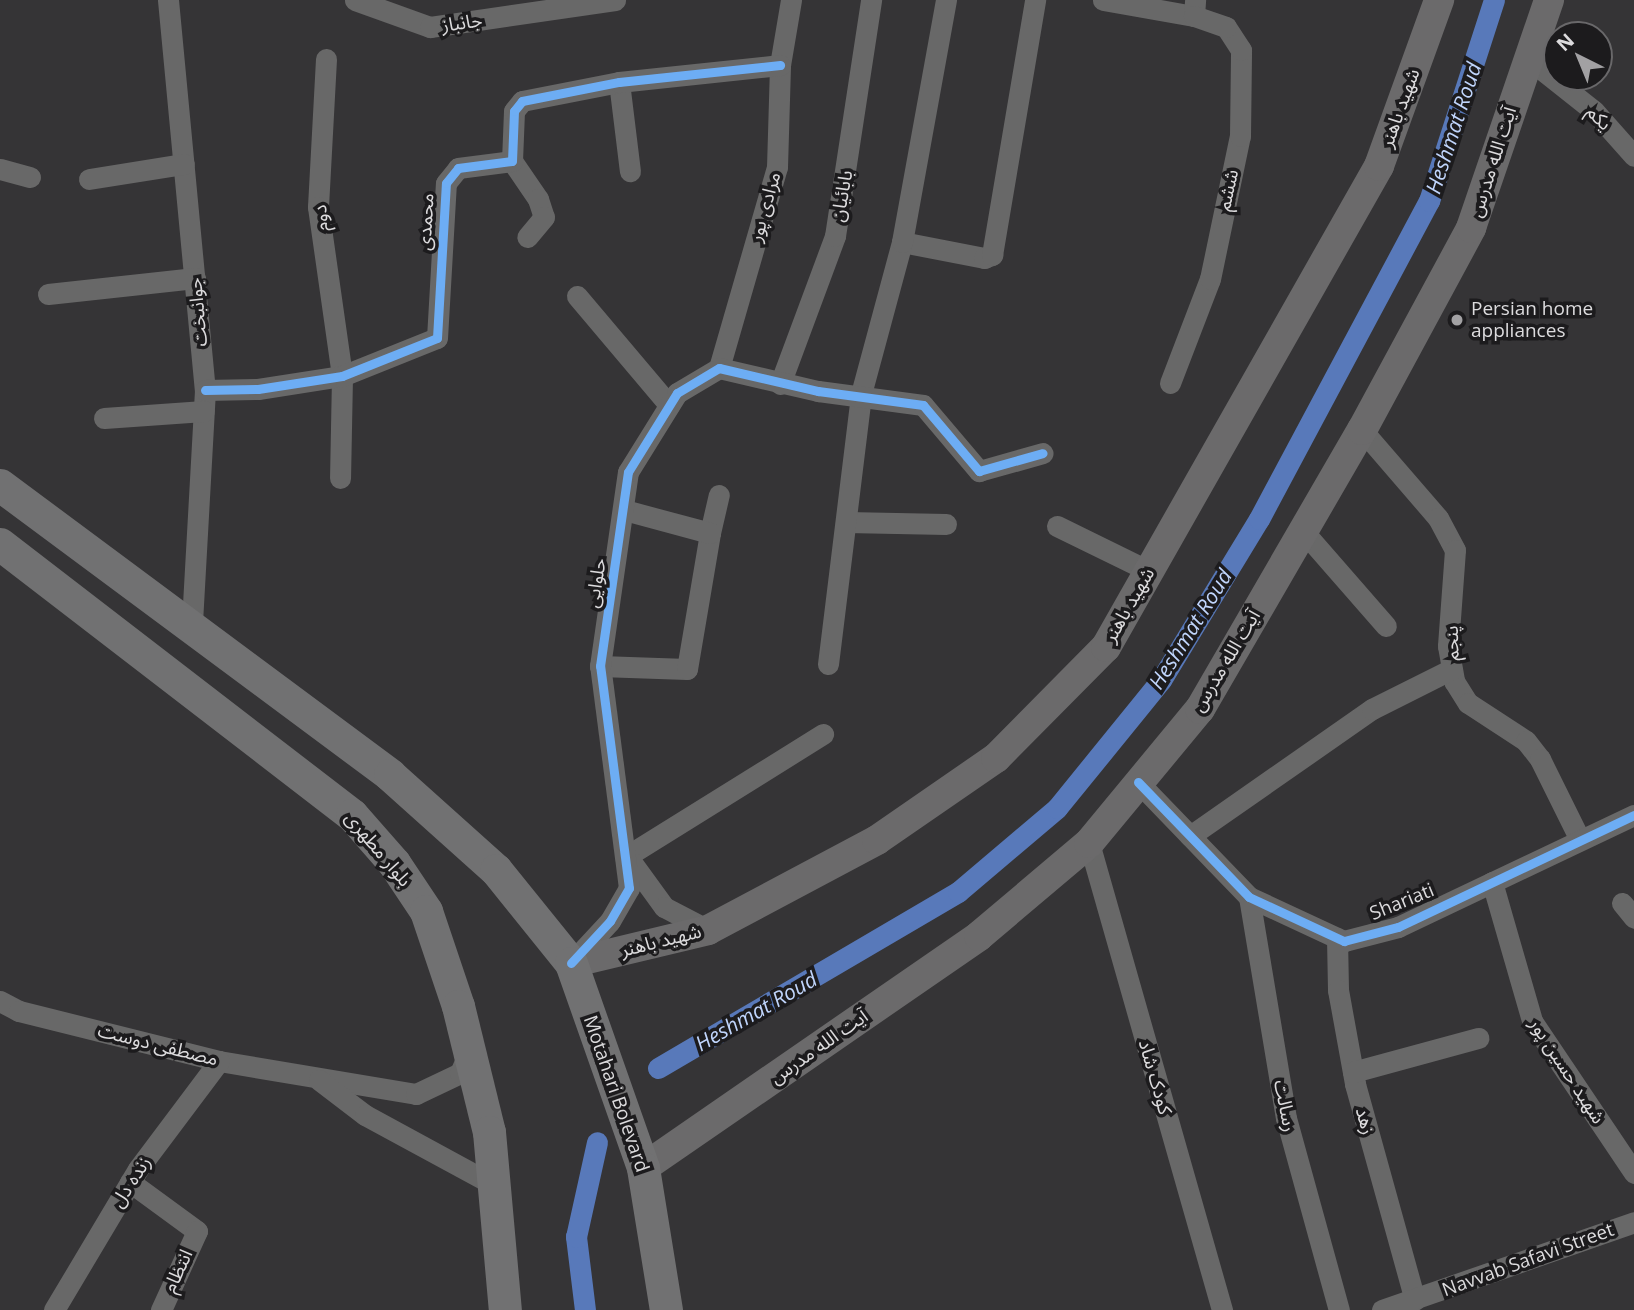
<!DOCTYPE html>
<meta charset="utf-8">
<style>
body{margin:0}
#map{position:relative;width:1634px;height:1310px;overflow:hidden;background:#353436;font-family:"Open Sans","Noto Sans Arabic",sans-serif}
div>[style]{position:absolute}
.canal>*{height:21px;margin:-10.5px;padding:0 10.5px;transform-origin:10.5px;border-radius:10.5px;background:#5879ba}
.minor>*{height:21px;margin:-10.5px;padding:0 10.5px;transform-origin:10.5px;border-radius:10.5px;background:#686868}
.secondary>*{height:30px;margin:-15px;padding:0 15px;transform-origin:15px;border-radius:15px;background:#6b6a6b}
.primary>*{height:33px;margin:-16.5px;padding:0 16.5px;transform-origin:16.5px;border-radius:16.5px;background:#717172}
.cycleway>*{height:9px;margin:-4.5px;padding:0 4.5px;transform-origin:4.5px;border-radius:4.5px;background:#6dadf4}
.dots>*{width:19px;height:19px;translate:-50% -50%;box-sizing:border-box;border:4px solid #1c1b1d;border-radius:50%}
span{translate:-50% -50%;white-space:nowrap;text-align:center;line-height:1.15;-webkit-text-stroke:7px #1c1b1d;paint-order:stroke}
.street-label{font-size:19px;color:#dcdbdd}
.poi-label{font-size:19px;color:#dcdbdd}
.left{translate:0 -50%;text-align:left}
.water-label{font-size:21px;color:#c0d5fc;font-style:italic}
.north{position:absolute;left:1543px;top:21px;width:70px;height:70px;box-sizing:border-box;background:#1c1b1d;border:2px solid #69686a;border-radius:50%;rotate:317deg;font-size:19px;font-weight:700;line-height:28px;text-align:center;color:#dcdbdd}
.north::after{content:'';display:block;margin:auto;width:24px;height:32px;background:#a2a1a3;clip-path:polygon(50% 0,100% 100%,50% 72%,0 100%)}
</style>
<div id="map">
<div class="canal">
<i style="left:658px;top:1068px;width:348px;rotate:-30.4deg"></i>
<i style="left:958px;top:892px;width:130px;rotate:-40.3deg"></i>
<i style="left:1057px;top:808px;width:165px;rotate:-50.9deg"></i>
<i style="left:1161px;top:680px;width:188px;rotate:-58.7deg"></i>
<i style="left:1259px;top:519px;width:361px;rotate:-61.9deg"></i>
<i style="left:1429px;top:201px;width:211px;rotate:-72.1deg"></i>
<i style="left:585px;top:1310px;width:74px;rotate:-97deg"></i>
<i style="left:576px;top:1237px;width:97px;rotate:-77.5deg"></i>
</div>
<div class="minor">
<i style="left:168px;top:0;width:392px;rotate:84.6deg"></i>
<i style="left:205px;top:390px;width:235px;rotate:93.2deg"></i>
<i style="left:355px;top:0;width:80px;rotate:19.8deg"></i>
<i style="left:430px;top:27px;width:187px;rotate:-8.3deg"></i>
<i style="left:1103px;top:0;width:92px;rotate:10deg"></i>
<i style="left:1194px;top:16px;width:16px;rotate:-86deg"></i>
<i style="left:1527px;top:58px;width:85px;rotate:38.3deg"></i>
<i style="left:1594px;top:111px;width:60px;rotate:48.4deg"></i>
<i style="left:326px;top:59px;width:148px;rotate:93.1deg"></i>
<i style="left:318px;top:207px;width:171px;rotate:81.9deg"></i>
<i style="left:342px;top:376px;width:102px;rotate:91.1deg"></i>
<i style="left:619px;top:82px;width:90px;rotate:83deg"></i>
<i style="left:512px;top:161px;width:46px;rotate:55.6deg"></i>
<i style="left:538px;top:199px;width:19px;rotate:72deg"></i>
<i style="left:544px;top:217px;width:26px;rotate:130deg"></i>
<i style="left:0;top:169px;width:31px;rotate:15deg"></i>
<i style="left:89px;top:179px;width:96px;rotate:-9deg"></i>
<i style="left:902px;top:242px;width:84px;rotate:11deg"></i>
<i style="left:984px;top:258px;width:9px;rotate:-21deg"></i>
<i style="left:992px;top:255px;width:259px;rotate:-80.4deg"></i>
<i style="left:48px;top:294px;width:148px;rotate:-6.2deg"></i>
<i style="left:577px;top:296px;width:143px;rotate:49.8deg"></i>
<i style="left:719px;top:368px;width:209px;rotate:-73.9deg"></i>
<i style="left:777px;top:167px;width:102px;rotate:-88.3deg"></i>
<i style="left:780px;top:65px;width:66px;rotate:-80.4deg"></i>
<i style="left:1170px;top:383px;width:111px;rotate:-69deg"></i>
<i style="left:1210px;top:279px;width:146px;rotate:-78.2deg"></i>
<i style="left:1240px;top:136px;width:86px;rotate:-89.3deg"></i>
<i style="left:1241px;top:50px;width:27px;rotate:-123deg"></i>
<i style="left:1226px;top:27px;width:34px;rotate:-161deg"></i>
<i style="left:780px;top:384px;width:158px;rotate:-69.6deg"></i>
<i style="left:835px;top:236px;width:239px;rotate:-81.3deg"></i>
<i style="left:205px;top:390px;width:53px;rotate:-1.1deg"></i>
<i style="left:258px;top:389px;width:85px;rotate:-8.8deg"></i>
<i style="left:342px;top:376px;width:102px;rotate:-21.8deg"></i>
<i style="left:437px;top:338px;width:155px;rotate:-86.7deg"></i>
<i style="left:446px;top:183px;width:19px;rotate:-51deg"></i>
<i style="left:458px;top:168px;width:54px;rotate:-7.4deg"></i>
<i style="left:512px;top:161px;width:50px;rotate:-87.7deg"></i>
<i style="left:514px;top:111px;width:13px;rotate:-51deg"></i>
<i style="left:522px;top:101px;width:99px;rotate:-11.1deg"></i>
<i style="left:619px;top:82px;width:162px;rotate:-6deg"></i>
<i style="left:104px;top:418px;width:100px;rotate:-4deg"></i>
<i style="left:1362px;top:430px;width:116px;rotate:49.2deg"></i>
<i style="left:1438px;top:518px;width:36px;rotate:62deg"></i>
<i style="left:1455px;top:550px;width:96px;rotate:94.2deg"></i>
<i style="left:1448px;top:646px;width:36px;rotate:80deg"></i>
<i style="left:1454px;top:681px;width:26px;rotate:58deg"></i>
<i style="left:1468px;top:703px;width:69px;rotate:33.2deg"></i>
<i style="left:1526px;top:741px;width:23px;rotate:52deg"></i>
<i style="left:1540px;top:759px;width:90px;rotate:63.7deg"></i>
<i style="left:846px;top:522px;width:100px;rotate:1.1deg"></i>
<i style="left:1057px;top:526px;width:102px;rotate:26.1deg"></i>
<i style="left:1303px;top:531px;width:126px;rotate:48.9deg"></i>
<i style="left:710px;top:533px;width:39px;rotate:-77deg"></i>
<i style="left:828px;top:664px;width:272px;rotate:-83deg"></i>
<i style="left:861px;top:394px;width:157px;rotate:-74.9deg"></i>
<i style="left:902px;top:242px;width:246px;rotate:-79.7deg"></i>
<i style="left:600px;top:666px;width:87px;rotate:2deg"></i>
<i style="left:687px;top:669px;width:138px;rotate:-80.4deg"></i>
<i style="left:710px;top:533px;width:89px;rotate:-165deg"></i>
<i style="left:1138px;top:782px;width:160px;rotate:46deg"></i>
<i style="left:1249px;top:897px;width:105px;rotate:24.9deg"></i>
<i style="left:1344px;top:941px;width:56px;rotate:-14.5deg"></i>
<i style="left:1398px;top:927px;width:261px;rotate:-25.4deg"></i>
<i style="left:1190px;top:836px;width:222px;rotate:-34.9deg"></i>
<i style="left:1372px;top:709px;width:89px;rotate:-26.6deg"></i>
<i style="left:1089px;top:843px;width:486px;rotate:74.1deg"></i>
<i style="left:627px;top:856px;width:231px;rotate:-31.9deg"></i>
<i style="left:627px;top:856px;width:63px;rotate:54deg"></i>
<i style="left:664px;top:907px;width:50px;rotate:27.6deg"></i>
<i style="left:1492px;top:882px;width:145px;rotate:73.9deg"></i>
<i style="left:1532px;top:1021px;width:183px;rotate:56.1deg"></i>
<i style="left:1249px;top:897px;width:224px;rotate:80.5deg"></i>
<i style="left:1286px;top:1118px;width:199px;rotate:74.6deg"></i>
<i style="left:1622px;top:903px;width:19px;rotate:51deg"></i>
<i style="left:1337px;top:938px;width:52px;rotate:88.9deg"></i>
<i style="left:1338px;top:990px;width:96px;rotate:79.7deg"></i>
<i style="left:1355px;top:1084px;width:224px;rotate:74.5deg"></i>
<i style="left:571px;top:963px;width:57px;rotate:-47.1deg"></i>
<i style="left:610px;top:921px;width:38px;rotate:-60deg"></i>
<i style="left:629px;top:888px;width:224px;rotate:-97.4deg"></i>
<i style="left:600px;top:666px;width:196px;rotate:-81.8deg"></i>
<i style="left:628px;top:472px;width:93px;rotate:-58.2deg"></i>
<i style="left:677px;top:393px;width:49px;rotate:-30.8deg"></i>
<i style="left:719px;top:368px;width:102px;rotate:13.1deg"></i>
<i style="left:818px;top:391px;width:106px;rotate:7.6deg"></i>
<i style="left:923px;top:405px;width:87px;rotate:49.7deg"></i>
<i style="left:979px;top:471px;width:66px;rotate:-15.7deg"></i>
<i style="left:0;top:1001px;width:21px;rotate:28deg"></i>
<i style="left:19px;top:1011px;width:206px;rotate:14deg"></i>
<i style="left:219px;top:1061px;width:200px;rotate:9.5deg"></i>
<i style="left:416px;top:1094px;width:49px;rotate:-25.5deg"></i>
<i style="left:460px;top:1073px;width:23px;rotate:-67deg"></i>
<i style="left:1353px;top:1072px;width:130px;rotate:-15.2deg"></i>
<i style="left:319px;top:1080px;width:58px;rotate:37.3deg"></i>
<i style="left:365px;top:1115px;width:147px;rotate:28.5deg"></i>
<i style="left:130px;top:1182px;width:83px;rotate:36.2deg"></i>
<i style="left:197px;top:1231px;width:87px;rotate:114.5deg"></i>
<i style="left:54px;top:1310px;width:164px;rotate:-59.2deg"></i>
<i style="left:138px;top:1169px;width:135px;rotate:-53.1deg"></i>
<i style="left:1382px;top:1310px;width:267px;rotate:-19.2deg"></i>
</div>
<div class="secondary">
<i style="left:571px;top:963px;width:141px;rotate:-13.5deg"></i>
<i style="left:708px;top:930px;width:191px;rotate:-28deg"></i>
<i style="left:877px;top:840px;width:145px;rotate:-34.6deg"></i>
<i style="left:996px;top:758px;width:156px;rotate:-45.3deg"></i>
<i style="left:1106px;top:647px;width:553px;rotate:-60.42deg"></i>
<i style="left:1379px;top:166px;width:177px;rotate:-70.1deg"></i>
<i style="left:643px;top:1168px;width:408px;rotate:-34.6deg"></i>
<i style="left:979px;top:936px;width:144px;rotate:-40.2deg"></i>
<i style="left:1089px;top:843px;width:174px;rotate:-50.4deg"></i>
<i style="left:1200px;top:709px;width:323px;rotate:-59.9deg"></i>
<i style="left:1362px;top:430px;width:230px;rotate:-61.6deg"></i>
<i style="left:1471px;top:228px;width:241px;rotate:-71.1deg"></i>
</div>
<div class="primary">
<i style="left:0;top:485px;width:486px;rotate:36.6deg"></i>
<i style="left:390px;top:775px;width:142px;rotate:41.9deg"></i>
<i style="left:496px;top:870px;width:119px;rotate:51.1deg"></i>
<i style="left:571px;top:963px;width:217px;rotate:70.6deg"></i>
<i style="left:643px;top:1168px;width:144px;rotate:80.8deg"></i>
<i style="left:0;top:544px;width:444px;rotate:37.6deg"></i>
<i style="left:352px;top:815px;width:64px;rotate:48.8deg"></i>
<i style="left:394px;top:863px;width:58px;rotate:56.3deg"></i>
<i style="left:426px;top:911px;width:100px;rotate:71.4deg"></i>
<i style="left:458px;top:1006px;width:130px;rotate:76.2deg"></i>
<i style="left:489px;top:1132px;width:179px;rotate:84.9deg"></i>
</div>
<div class="cycleway">
<i style="left:205px;top:390px;width:53px;rotate:-1.1deg"></i>
<i style="left:258px;top:389px;width:85px;rotate:-8.8deg"></i>
<i style="left:342px;top:376px;width:102px;rotate:-21.8deg"></i>
<i style="left:437px;top:338px;width:155px;rotate:-86.7deg"></i>
<i style="left:446px;top:183px;width:19px;rotate:-51deg"></i>
<i style="left:458px;top:168px;width:54px;rotate:-7.4deg"></i>
<i style="left:512px;top:161px;width:50px;rotate:-87.7deg"></i>
<i style="left:514px;top:111px;width:13px;rotate:-51deg"></i>
<i style="left:522px;top:101px;width:99px;rotate:-11.1deg"></i>
<i style="left:619px;top:82px;width:162px;rotate:-6deg"></i>
<i style="left:1138px;top:782px;width:160px;rotate:46deg"></i>
<i style="left:1249px;top:897px;width:105px;rotate:24.9deg"></i>
<i style="left:1344px;top:941px;width:56px;rotate:-14.5deg"></i>
<i style="left:1398px;top:927px;width:261px;rotate:-25.4deg"></i>
<i style="left:571px;top:963px;width:57px;rotate:-47.1deg"></i>
<i style="left:610px;top:921px;width:38px;rotate:-60deg"></i>
<i style="left:629px;top:888px;width:224px;rotate:-97.4deg"></i>
<i style="left:600px;top:666px;width:196px;rotate:-81.8deg"></i>
<i style="left:628px;top:472px;width:93px;rotate:-58.2deg"></i>
<i style="left:677px;top:393px;width:49px;rotate:-30.8deg"></i>
<i style="left:719px;top:368px;width:102px;rotate:13.1deg"></i>
<i style="left:818px;top:391px;width:106px;rotate:7.6deg"></i>
<i style="left:923px;top:405px;width:87px;rotate:49.7deg"></i>
<i style="left:979px;top:471px;width:66px;rotate:-15.7deg"></i>
</div>
<div class="dots">
<i style="left:1457px;top:320px;background:#a2a1a3"></i>
</div>
<div class="street-label">
<span style="left:462px;top:23px;rotate:-8deg">جانباز</span>
<span style="left:1400px;top:108px;rotate:-70deg">شهید باهنر</span>
<span style="left:1599px;top:118px;rotate:45deg">یکم</span>
<span style="left:1493px;top:162px;rotate:-72deg">آیت الله مدرس</span>
<span style="left:1228px;top:190px;rotate:-78deg">ششم</span>
<span style="left:842px;top:196px;rotate:-80deg">بابائیان</span>
<span style="left:765px;top:207px;rotate:-74deg">مرادی پور</span>
<span style="left:321px;top:218px;rotate:-95deg">دوم</span>
<span style="left:426px;top:222px;rotate:-87deg">محمدی</span>
<span style="left:198px;top:312px;rotate:-95deg">جوانبخت</span>
<span style="left:596px;top:583px;rotate:-81deg">حلوایی</span>
<span style="left:1129px;top:605px;rotate:-60deg">شهید باهنر</span>
<span style="left:1452px;top:643px;rotate:-91deg">پنجم</span>
<span style="left:1226px;top:661px;rotate:-59deg">آیت الله مدرس</span>
<span style="left:378px;top:849px;rotate:50deg">بلوار مطهری</span>
<span style="left:1402px;top:902px;rotate:-22deg">Shariati</span>
<span style="left:661px;top:941px;rotate:-14deg">شهید باهنر</span>
<span style="left:158px;top:1045px;rotate:14deg">مصطفی دوست</span>
<span style="left:819px;top:1047px;rotate:-35deg">آیت الله مدرس</span>
<span style="left:1567px;top:1071px;rotate:57deg">شهید حسین پور</span>
<span style="left:1155px;top:1077px;rotate:74deg">کودک شاد</span>
<span style="left:616px;top:1094px;rotate:71deg">Motahari Bolevard</span>
<span style="left:1285px;top:1106px;rotate:79deg">رسالت</span>
<span style="left:1365px;top:1121px;rotate:74deg">زهد</span>
<span style="left:131px;top:1182px;rotate:-57deg">زنده دل</span>
<span style="left:1528px;top:1260px;rotate:-20deg">Navvab Safavi Street</span>
<span style="left:178px;top:1271px;rotate:-65deg">انتظام</span>
</div>
<div class="poi-label">
<span class="left" style="left:1471px;top:320px">Persian home<br>appliances</span>
</div>
<div class="water-label">
<span style="left:1453px;top:128px;rotate:-72deg">Heshmat Roud</span>
<span style="left:1190px;top:629px;rotate:-58deg">Heshmat Roud</span>
<span style="left:756px;top:1011px;rotate:-30deg">Heshmat Roud</span>
</div>
<div class="north">N</div>
</div>
